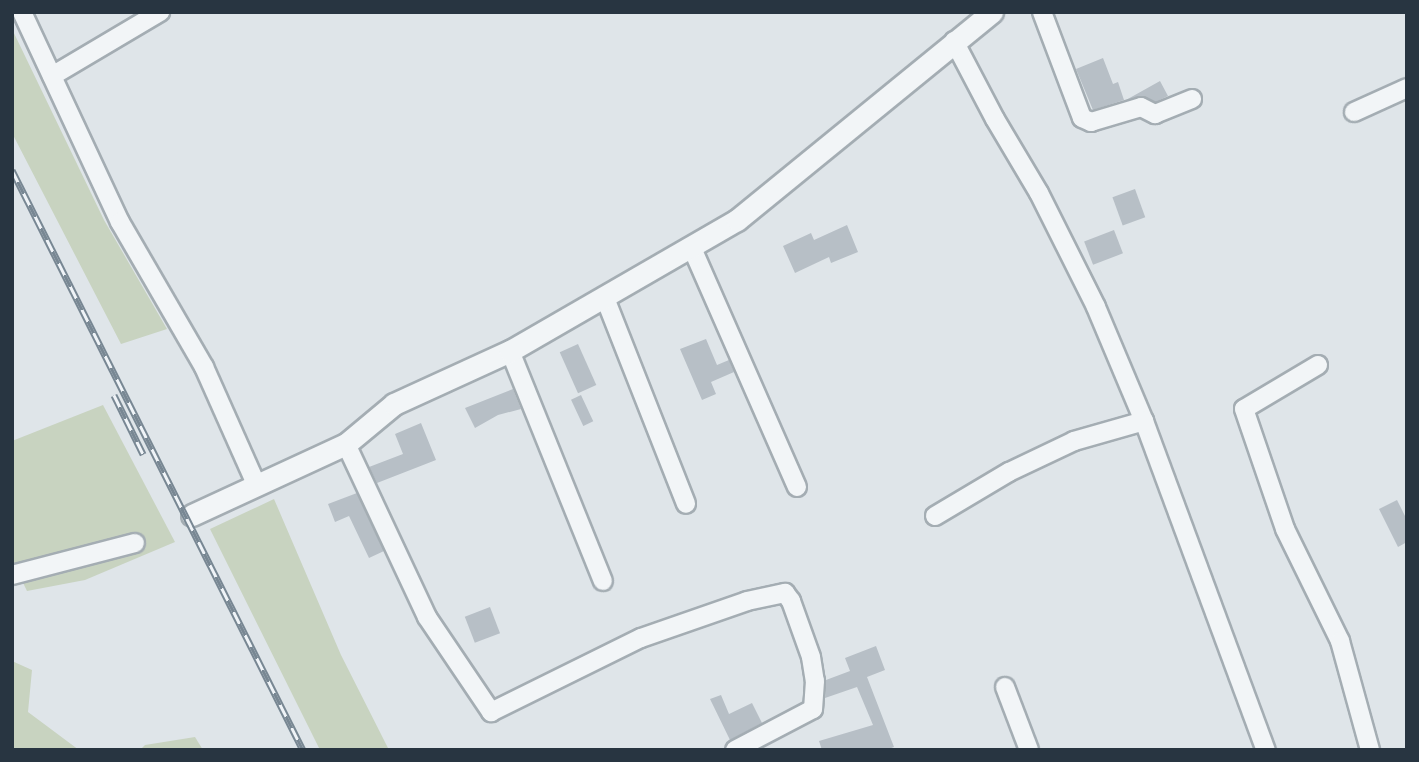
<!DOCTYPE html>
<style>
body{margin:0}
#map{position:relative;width:1419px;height:762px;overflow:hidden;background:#dfe5e9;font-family:Karla,sans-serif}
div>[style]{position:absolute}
.green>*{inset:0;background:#c8d3c0}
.building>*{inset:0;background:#b7bfc6;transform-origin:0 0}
.roads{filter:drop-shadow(2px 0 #a4adb3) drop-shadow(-2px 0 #a4adb3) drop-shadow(0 2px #a4adb3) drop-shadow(0 -2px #a4adb3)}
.minor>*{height:18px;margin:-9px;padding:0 9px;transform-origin:9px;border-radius:9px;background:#f2f5f7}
.tertiary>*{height:21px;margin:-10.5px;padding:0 10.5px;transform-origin:10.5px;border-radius:10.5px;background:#f2f5f7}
.rail>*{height:7px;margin-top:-3.5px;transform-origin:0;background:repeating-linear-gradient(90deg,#eff3f7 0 13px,#788793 0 26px);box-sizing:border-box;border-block:2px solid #788793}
span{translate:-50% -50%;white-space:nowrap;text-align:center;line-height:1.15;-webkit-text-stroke:5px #eff3f7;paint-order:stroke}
.frame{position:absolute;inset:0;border:14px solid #283541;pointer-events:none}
</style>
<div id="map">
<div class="green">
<i style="clip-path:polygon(12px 29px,104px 220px,167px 329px,121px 344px,12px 133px)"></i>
<i style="clip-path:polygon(103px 405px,175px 542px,85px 580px,27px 591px,12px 560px,12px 441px)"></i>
<i style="clip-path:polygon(274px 499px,341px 655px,389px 750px,320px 750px,210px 529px)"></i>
<i style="clip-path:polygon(12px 661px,32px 670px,28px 712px,79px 750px,12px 750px)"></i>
<i style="clip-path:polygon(195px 737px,203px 750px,140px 750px,145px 745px)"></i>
</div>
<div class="building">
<i style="clip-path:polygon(1103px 58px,1113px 84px,1118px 82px,1124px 100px,1093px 110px,1076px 69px)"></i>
<i style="clip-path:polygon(1160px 81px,1168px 96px,1155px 102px,1139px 96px,1126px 100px)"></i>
<i style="left:1135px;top:189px;width:30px;height:24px;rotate:70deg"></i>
<i style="clip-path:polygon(847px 225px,858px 252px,831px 263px,829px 257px,795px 273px,783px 246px,811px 233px,814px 240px)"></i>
<i style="left:1114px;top:230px;width:25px;height:32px;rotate:69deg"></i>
<i style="clip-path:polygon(706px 339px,717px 365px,729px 360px,734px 372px,711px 382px,716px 394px,702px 400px,680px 349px)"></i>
<i style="left:578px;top:344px;width:45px;height:20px;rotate:66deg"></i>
<i style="clip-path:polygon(513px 389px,521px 409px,498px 415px,475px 428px,465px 408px)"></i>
<i style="left:581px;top:395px;width:29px;height:11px;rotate:65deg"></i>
<i style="clip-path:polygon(421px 423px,436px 460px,377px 483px,369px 467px,403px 454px,395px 434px)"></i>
<i style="clip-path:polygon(357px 493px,384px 551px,369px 558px,349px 516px,335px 522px,328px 504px)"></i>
<i style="clip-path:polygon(1397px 500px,1407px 520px,1407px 542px,1398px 547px,1379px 509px)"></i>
<i style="left:490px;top:607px;width:28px;height:27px;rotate:69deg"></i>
<i style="clip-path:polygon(876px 646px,885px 670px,867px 677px,894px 747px,886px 750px,822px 750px,819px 741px,873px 725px,857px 687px,825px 698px,826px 680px,850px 671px,845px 658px)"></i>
<i style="clip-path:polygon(721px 695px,729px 714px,752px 703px,762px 723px,730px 740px,710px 699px)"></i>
</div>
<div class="roads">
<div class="minor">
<i style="left:22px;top:12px;width:232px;rotate:65deg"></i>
<i style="left:120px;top:222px;width:168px;rotate:59.9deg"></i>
<i style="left:204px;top:367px;width:130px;rotate:66deg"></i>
<i style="left:1042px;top:12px;width:113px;rotate:69.3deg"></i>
<i style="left:1082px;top:118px;width:10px;rotate:24deg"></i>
<i style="left:1091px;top:122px;width:52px;rotate:-16.7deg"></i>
<i style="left:1141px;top:107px;width:16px;rotate:27deg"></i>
<i style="left:1155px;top:114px;width:40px;rotate:-22deg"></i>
<i style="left:954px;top:41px;width:88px;rotate:62.3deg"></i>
<i style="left:995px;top:119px;width:86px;rotate:59.3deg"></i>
<i style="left:1039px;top:193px;width:127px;rotate:63.4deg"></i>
<i style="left:1096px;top:307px;width:124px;rotate:67.2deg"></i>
<i style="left:1144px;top:421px;width:351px;rotate:69.7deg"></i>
<i style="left:52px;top:76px;width:126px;rotate:-30.7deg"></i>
<i style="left:1354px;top:112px;width:58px;rotate:-24.4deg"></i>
<i style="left:692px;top:248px;width:261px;rotate:66.3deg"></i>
<i style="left:605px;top:298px;width:221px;rotate:68.5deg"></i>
<i style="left:510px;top:351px;width:248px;rotate:68deg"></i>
<i style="left:1318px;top:365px;width:86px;rotate:149.3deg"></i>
<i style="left:1244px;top:409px;width:127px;rotate:71.1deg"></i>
<i style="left:1285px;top:529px;width:125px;rotate:63.8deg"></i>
<i style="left:1340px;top:641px;width:113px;rotate:74.6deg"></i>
<i style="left:346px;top:444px;width:191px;rotate:64.9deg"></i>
<i style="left:427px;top:617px;width:115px;rotate:56deg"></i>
<i style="left:491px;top:712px;width:167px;rotate:-26.3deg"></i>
<i style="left:641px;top:638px;width:112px;rotate:-19.2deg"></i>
<i style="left:747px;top:601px;width:39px;rotate:-12deg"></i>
<i style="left:785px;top:593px;width:10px;rotate:53deg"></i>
<i style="left:791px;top:601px;width:59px;rotate:70.3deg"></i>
<i style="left:811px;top:657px;width:24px;rotate:81deg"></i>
<i style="left:815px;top:681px;width:28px;rotate:94deg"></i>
<i style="left:813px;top:709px;width:88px;rotate:152.3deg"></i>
<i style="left:935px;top:516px;width:86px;rotate:-30.7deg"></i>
<i style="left:1009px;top:472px;width:72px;rotate:-25.5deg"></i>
<i style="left:1074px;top:441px;width:73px;rotate:-15.9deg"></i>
<i style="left:12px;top:575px;width:127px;rotate:-14.6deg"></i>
<i style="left:1005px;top:687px;width:67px;rotate:69.1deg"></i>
</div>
<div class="tertiary">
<i style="left:192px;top:515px;width:170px;rotate:-24.8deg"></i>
<i style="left:346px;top:444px;width:62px;rotate:-39.8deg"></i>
<i style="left:394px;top:404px;width:128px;rotate:-24.6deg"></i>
<i style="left:510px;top:351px;width:262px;rotate:-30deg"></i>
<i style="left:737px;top:220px;width:329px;rotate:-39.2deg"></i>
</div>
</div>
<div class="rail">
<i style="left:12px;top:170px;width:649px;rotate:63.36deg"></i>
<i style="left:114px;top:395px;width:66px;rotate:63.8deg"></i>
</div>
<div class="frame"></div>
</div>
